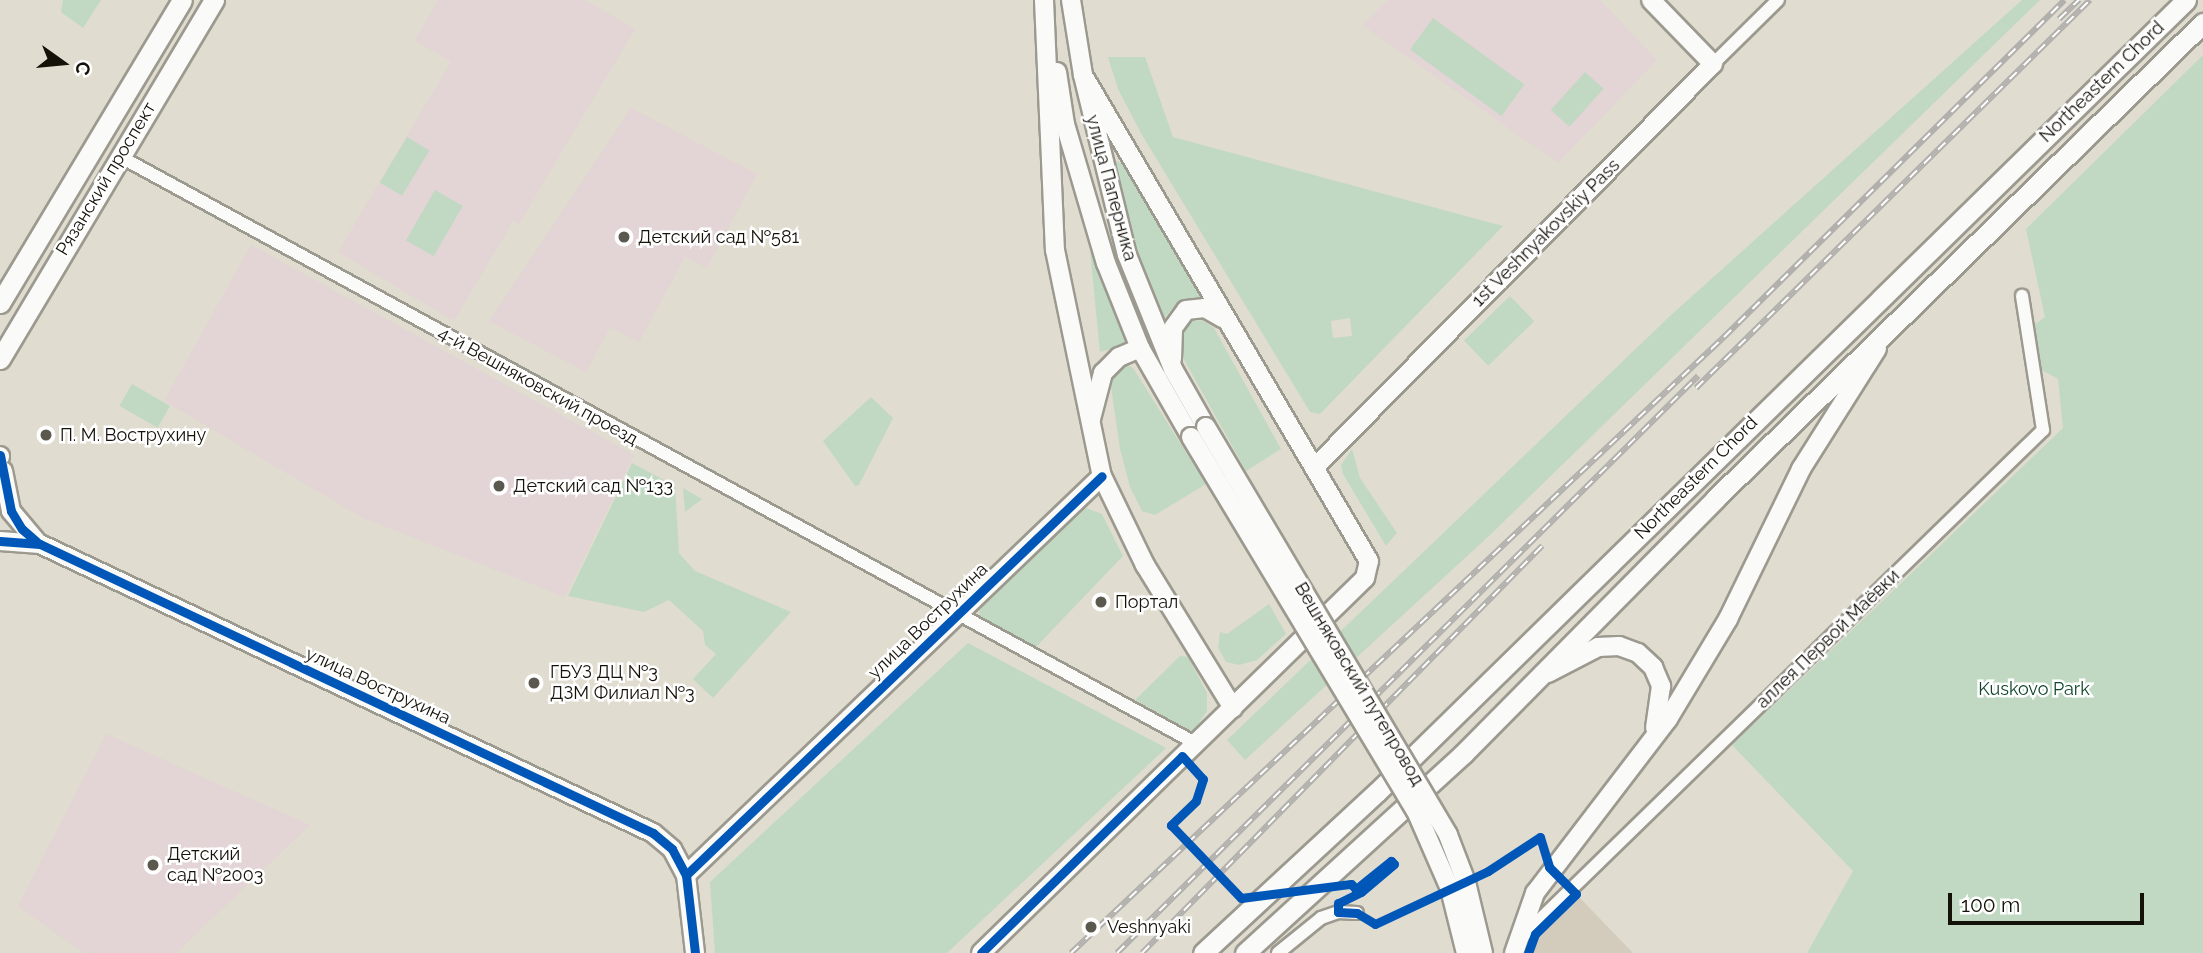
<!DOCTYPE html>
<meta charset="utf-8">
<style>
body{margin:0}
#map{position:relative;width:2203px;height:953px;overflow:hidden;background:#e0dccf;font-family:Raleway,sans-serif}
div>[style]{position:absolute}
.commercial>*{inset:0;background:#d3ccbc}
.education>*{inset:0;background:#e3d4d5}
.green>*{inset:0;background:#c1d9c2;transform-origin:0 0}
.roads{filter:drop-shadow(2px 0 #9c998f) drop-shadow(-2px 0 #9c998f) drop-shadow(0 2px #9c998f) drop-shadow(0 -2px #9c998f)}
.street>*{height:12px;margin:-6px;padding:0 6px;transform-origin:6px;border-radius:6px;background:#fafaf8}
.secondary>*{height:18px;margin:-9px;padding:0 9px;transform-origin:9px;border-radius:9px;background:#fafaf8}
.primary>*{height:19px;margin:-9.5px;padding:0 9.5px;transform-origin:9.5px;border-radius:9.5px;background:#fafaf8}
.rail>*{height:6px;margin-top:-3px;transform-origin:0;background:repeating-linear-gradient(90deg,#fff 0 10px,#b1b0ad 0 20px);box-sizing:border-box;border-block:2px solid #b1b0ad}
.bridges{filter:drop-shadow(2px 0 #9c998f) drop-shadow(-2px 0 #9c998f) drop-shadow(0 2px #9c998f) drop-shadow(0 -2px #9c998f)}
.secondary-bridge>*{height:18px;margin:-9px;padding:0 9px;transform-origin:9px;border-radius:9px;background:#fafaf8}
.cycleway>*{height:9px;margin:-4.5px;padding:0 4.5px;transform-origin:4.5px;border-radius:4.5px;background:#0057b8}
.dots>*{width:19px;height:19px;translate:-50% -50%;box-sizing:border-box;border:4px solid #fff;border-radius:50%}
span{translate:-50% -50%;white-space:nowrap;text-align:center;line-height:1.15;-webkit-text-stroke:5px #fff;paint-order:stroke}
.street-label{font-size:18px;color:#141108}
.poi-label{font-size:18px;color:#141108}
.left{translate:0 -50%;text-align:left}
.park-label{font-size:18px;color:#0f442a}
.north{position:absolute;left:28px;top:28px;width:70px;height:70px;-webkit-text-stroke:5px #fff;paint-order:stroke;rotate:105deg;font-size:19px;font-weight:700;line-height:28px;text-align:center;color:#141108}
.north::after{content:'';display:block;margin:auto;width:24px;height:32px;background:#141108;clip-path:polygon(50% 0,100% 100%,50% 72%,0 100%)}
.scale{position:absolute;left:1948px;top:893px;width:196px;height:32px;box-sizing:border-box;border:4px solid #141108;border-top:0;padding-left:9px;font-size:21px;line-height:24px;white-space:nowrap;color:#141108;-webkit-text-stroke:5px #fff;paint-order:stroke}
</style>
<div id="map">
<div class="commercial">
<i style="clip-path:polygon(1579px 897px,1633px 953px,1533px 953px,1540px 936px)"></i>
</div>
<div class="education">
<i style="clip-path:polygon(438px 0,585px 0,635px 29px,519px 224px,513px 221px,454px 321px,338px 252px,451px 62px,415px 40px)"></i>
<i style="clip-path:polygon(1388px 0,1600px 0,1657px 60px,1558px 163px,1362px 25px)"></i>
<i style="clip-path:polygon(631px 108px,757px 174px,707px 268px,685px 257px,639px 342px,610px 327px,586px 372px,489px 321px)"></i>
<i style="clip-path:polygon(251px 245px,634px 455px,565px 597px,363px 518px,164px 401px)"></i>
<i style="clip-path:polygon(106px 734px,310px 825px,176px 953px,83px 953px,18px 906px)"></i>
</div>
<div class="green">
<i style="clip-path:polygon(63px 0,101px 0,83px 28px,61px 12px)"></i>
<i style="clip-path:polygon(2022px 0,2040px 0,1489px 536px,1245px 760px,1227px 740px,1670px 316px)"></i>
<i style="left:1433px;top:18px;width:113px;height:39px;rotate:36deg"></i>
<i style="clip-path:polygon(2203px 55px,2203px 953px,1807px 953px,1853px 871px,1732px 745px,2063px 428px,2058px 379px,2038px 368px,2034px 325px,2045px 317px,2026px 229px)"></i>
<i style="clip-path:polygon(evenodd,1108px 57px,1145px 57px,1173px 137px,1503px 226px,1320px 414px,1310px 412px,1142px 135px,1118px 89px,1108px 57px,1350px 318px,1352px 336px,1333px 338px,1331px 321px,1350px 318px)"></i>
<i style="left:1585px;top:72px;width:25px;height:51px;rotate:42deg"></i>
<i style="left:407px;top:137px;width:26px;height:53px;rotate:31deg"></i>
<i style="clip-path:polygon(1117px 161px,1123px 165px,1204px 300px,1177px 304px,1164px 318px,1133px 249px,1113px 163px)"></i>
<i style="left:435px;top:190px;width:32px;height:58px;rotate:30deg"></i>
<i style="clip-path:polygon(1090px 251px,1128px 344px,1100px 352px)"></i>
<i style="left:1510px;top:296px;width:35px;height:64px;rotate:46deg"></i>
<i style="clip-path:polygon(1202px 320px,1214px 328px,1281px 449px,1246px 471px,1177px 347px,1179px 331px,1188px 322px)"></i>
<i style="clip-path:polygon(1124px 363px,1133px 368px,1206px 484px,1155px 515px,1142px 511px,1130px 487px,1120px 449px,1111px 387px,1115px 372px)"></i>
<i style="left:132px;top:384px;width:44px;height:25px;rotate:30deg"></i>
<i style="clip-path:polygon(871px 397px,893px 418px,859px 485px,855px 486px,823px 441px)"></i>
<i style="clip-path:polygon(1352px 449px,1360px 478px,1397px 533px,1386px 546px,1343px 474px,1341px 465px)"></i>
<i style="clip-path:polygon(632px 463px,675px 486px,679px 553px,695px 571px,791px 612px,713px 698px,693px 679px,716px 654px,705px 645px,703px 631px,669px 600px,644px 612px,568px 596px)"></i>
<i style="clip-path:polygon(683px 488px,702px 499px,685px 512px)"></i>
<i style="clip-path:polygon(1078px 505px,1102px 514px,1123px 556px,1035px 648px,980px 619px,978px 598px)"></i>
<i style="clip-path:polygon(1269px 604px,1286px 634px,1257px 660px,1239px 665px,1226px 662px,1218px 648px,1220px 632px,1227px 634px)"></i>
<i style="clip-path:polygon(968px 643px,1166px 748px,947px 953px,715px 953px,710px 882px)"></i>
<i style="clip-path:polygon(1180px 656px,1188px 657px,1207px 693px,1207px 711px,1193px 732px,1135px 700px)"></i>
</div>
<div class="roads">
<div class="street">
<i style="left:1713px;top:64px;width:91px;rotate:-44.6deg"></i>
<i style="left:119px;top:156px;width:1226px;rotate:28.61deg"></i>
<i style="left:1522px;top:937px;width:727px;rotate:-44.22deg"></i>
<i style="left:2043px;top:430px;width:136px;rotate:-98.9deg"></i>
<i style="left:1278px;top:953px;width:55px;rotate:-39.1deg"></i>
<i style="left:1321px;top:918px;width:18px;rotate:-19deg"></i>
<i style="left:1338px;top:912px;width:19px;rotate:3deg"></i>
</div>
<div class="secondary">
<i style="left:1044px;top:0;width:250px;rotate:87.5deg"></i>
<i style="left:1055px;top:250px;width:231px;rotate:78.3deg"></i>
<i style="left:1102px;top:476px;width:99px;rotate:64.2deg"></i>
<i style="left:1145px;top:565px;width:168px;rotate:58.4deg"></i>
<i style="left:1071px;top:0;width:76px;rotate:80.9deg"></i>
<i style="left:1083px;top:75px;width:185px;rotate:76.3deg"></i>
<i style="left:1127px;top:255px;width:123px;rotate:68deg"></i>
<i style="left:1173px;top:369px;width:67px;rotate:60.4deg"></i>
<i style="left:1057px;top:72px;width:53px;rotate:81.3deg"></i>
<i style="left:1065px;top:124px;width:145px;rotate:73.6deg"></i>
<i style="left:1106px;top:263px;width:92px;rotate:68.2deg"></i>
<i style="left:1140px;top:348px;width:103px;rotate:60.2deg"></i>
<i style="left:1172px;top:359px;width:31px;rotate:-88deg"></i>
<i style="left:1173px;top:328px;width:22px;rotate:-54deg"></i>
<i style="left:1186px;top:310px;width:19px;rotate:-6deg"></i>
<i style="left:1205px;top:308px;width:20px;rotate:30deg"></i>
<i style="left:1091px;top:419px;width:48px;rotate:-75.4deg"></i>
<i style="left:1103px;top:373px;width:23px;rotate:-45deg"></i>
<i style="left:1119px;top:357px;width:23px;rotate:-23deg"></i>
<i style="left:0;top:456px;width:1px;rotate:90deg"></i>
<i style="left:1315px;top:467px;width:566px;rotate:-45.36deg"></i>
<i style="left:1713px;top:64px;width:89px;rotate:-134.1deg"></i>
<i style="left:3px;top:471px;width:41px;rotate:78.7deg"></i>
<i style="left:11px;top:511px;width:39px;rotate:50deg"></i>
<i style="left:0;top:541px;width:40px;rotate:4.3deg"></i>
<i style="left:40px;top:544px;width:678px;rotate:25.24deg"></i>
<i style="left:653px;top:833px;width:25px;rotate:40deg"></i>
<i style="left:672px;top:849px;width:30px;rotate:62deg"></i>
<i style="left:686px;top:875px;width:79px;rotate:83.4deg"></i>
<i style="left:1548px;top:673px;width:56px;rotate:-27.5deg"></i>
<i style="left:1598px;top:647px;width:21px;rotate:-3deg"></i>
<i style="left:1619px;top:646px;width:20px;rotate:20deg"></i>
<i style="left:1638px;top:653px;width:21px;rotate:43deg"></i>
<i style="left:1653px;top:667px;width:21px;rotate:67deg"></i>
<i style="left:1661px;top:686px;width:42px;rotate:98.1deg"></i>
<i style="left:686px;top:875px;width:576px;rotate:-43.81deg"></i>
<i style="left:981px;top:953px;width:537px;rotate:-44.32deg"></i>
<i style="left:1365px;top:578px;width:17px;rotate:-77deg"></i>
<i style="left:1369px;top:561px;width:564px;rotate:-120.48deg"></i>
<i style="left:1514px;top:953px;width:64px;rotate:-70.7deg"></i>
<i style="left:1535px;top:893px;width:219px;rotate:-52.6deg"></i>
<i style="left:1668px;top:719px;width:117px;rotate:-59deg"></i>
<i style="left:1728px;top:619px;width:167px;rotate:-64deg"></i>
<i style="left:1801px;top:469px;width:142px;rotate:-57.7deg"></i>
</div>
<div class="primary">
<i style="left:0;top:303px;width:353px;rotate:-59deg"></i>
<i style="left:0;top:359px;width:418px;rotate:-59.2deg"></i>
<i style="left:1203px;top:953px;width:237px;rotate:-42.8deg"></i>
<i style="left:1377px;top:792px;width:1132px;rotate:-44.39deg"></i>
<i style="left:1245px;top:953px;width:295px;rotate:-42.4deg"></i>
<i style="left:1463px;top:754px;width:359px;rotate:-45.3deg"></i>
<i style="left:1715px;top:499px;width:682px;rotate:-44.29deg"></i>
</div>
</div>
<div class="rail">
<i style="left:2059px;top:19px;width:28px;rotate:-44deg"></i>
<i style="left:1696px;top:388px;width:553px;rotate:-44.56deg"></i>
<i style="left:1071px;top:953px;width:898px;rotate:-43.33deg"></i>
<i style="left:1724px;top:337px;width:479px;rotate:-44.7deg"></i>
<i style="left:1117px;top:953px;width:819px;rotate:-44.8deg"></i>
<i style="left:1142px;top:953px;width:571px;rotate:-45.5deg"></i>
</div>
<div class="bridges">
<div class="secondary-bridge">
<i style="left:1206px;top:427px;width:474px;rotate:59.3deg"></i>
<i style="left:1448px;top:835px;width:50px;rotate:69deg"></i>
<i style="left:1466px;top:882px;width:73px;rotate:76.5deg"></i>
<i style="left:1191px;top:437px;width:436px;rotate:59deg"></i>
<i style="left:1416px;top:811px;width:85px;rotate:66.4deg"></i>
<i style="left:1450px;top:889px;width:66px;rotate:76deg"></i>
</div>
</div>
<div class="cycleway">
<i style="left:0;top:455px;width:57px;rotate:78.9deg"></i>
<i style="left:11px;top:511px;width:21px;rotate:59deg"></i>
<i style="left:22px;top:529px;width:20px;rotate:41deg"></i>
<i style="left:0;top:541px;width:40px;rotate:4.3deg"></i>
<i style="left:40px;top:544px;width:678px;rotate:25.24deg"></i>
<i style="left:653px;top:833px;width:25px;rotate:40deg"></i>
<i style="left:672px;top:849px;width:30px;rotate:62deg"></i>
<i style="left:686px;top:875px;width:79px;rotate:83.4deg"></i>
<i style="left:686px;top:875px;width:576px;rotate:-43.81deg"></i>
<i style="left:981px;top:953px;width:281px;rotate:-44.4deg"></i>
<i style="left:1182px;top:756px;width:31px;rotate:48deg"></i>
<i style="left:1203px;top:779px;width:23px;rotate:108deg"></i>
<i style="left:1196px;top:801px;width:35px;rotate:136deg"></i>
<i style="left:1171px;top:825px;width:101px;rotate:46.2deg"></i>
<i style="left:1241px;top:898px;width:111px;rotate:-7.3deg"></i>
<i style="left:1351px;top:884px;width:7px;rotate:45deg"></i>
<i style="left:1356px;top:889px;width:45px;rotate:-38.7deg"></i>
<i style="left:1391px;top:861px;width:4px;rotate:45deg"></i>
<i style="left:1394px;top:864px;width:43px;rotate:139.7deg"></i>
<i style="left:1361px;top:892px;width:25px;rotate:154deg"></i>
<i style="left:1338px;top:903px;width:9px;rotate:90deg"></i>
<i style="left:1338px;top:912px;width:19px;rotate:3deg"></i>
<i style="left:1357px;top:913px;width:21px;rotate:31deg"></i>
<i style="left:1375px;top:924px;width:125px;rotate:-25.1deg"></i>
<i style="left:1488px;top:871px;width:62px;rotate:-33.2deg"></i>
<i style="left:1540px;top:837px;width:31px;rotate:73deg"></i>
<i style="left:1549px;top:867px;width:38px;rotate:45deg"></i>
<i style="left:1576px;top:894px;width:57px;rotate:135.7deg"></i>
<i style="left:1535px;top:934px;width:20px;rotate:110deg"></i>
</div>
<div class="dots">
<i style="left:624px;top:237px;background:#5b584e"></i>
<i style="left:46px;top:435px;background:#5b584e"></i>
<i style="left:499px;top:486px;background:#5b584e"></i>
<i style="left:1101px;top:602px;background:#5b584e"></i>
<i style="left:534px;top:683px;background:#5b584e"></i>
<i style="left:153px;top:865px;background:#5b584e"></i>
<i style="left:1091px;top:927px;background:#5b584e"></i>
</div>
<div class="street-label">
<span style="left:2102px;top:82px;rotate:-44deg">Northeastern Chord</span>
<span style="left:106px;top:179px;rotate:-59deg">Рязанский проспект</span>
<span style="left:1111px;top:188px;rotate:75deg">улица Паперника</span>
<span style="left:1546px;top:233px;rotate:-45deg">1st Veshnyakovskiy Pass</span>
<span style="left:538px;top:386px;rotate:29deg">4-й Вешняковский проезд</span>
<span style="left:1696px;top:478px;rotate:-45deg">Northeastern Chord</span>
<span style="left:928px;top:621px;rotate:-44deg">улица Вострухина</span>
<span style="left:1828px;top:639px;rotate:-44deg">аллея Первой Маёвки</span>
<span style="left:1359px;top:684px;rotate:59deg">Вешняковский путепровод</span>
<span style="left:378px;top:686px;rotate:25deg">улица Вострухина</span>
</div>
<div class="poi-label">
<span class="left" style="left:638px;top:237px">Детский сад №581</span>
<span class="left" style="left:60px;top:435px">П. М. Вострухину</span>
<span class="left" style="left:513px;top:486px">Детский сад №133</span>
<span class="left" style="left:1115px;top:602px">Портал</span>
<span class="left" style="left:550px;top:683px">ГБУЗ ДЦ №3<br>ДЗМ Филиал №3</span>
<span class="left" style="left:167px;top:865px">Детский<br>сад №2003</span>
<span class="left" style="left:1107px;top:927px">Veshnyaki</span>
</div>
<div class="park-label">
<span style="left:2034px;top:689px">Kuskovo Park</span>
</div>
<div class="north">С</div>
<div class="scale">100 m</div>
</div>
